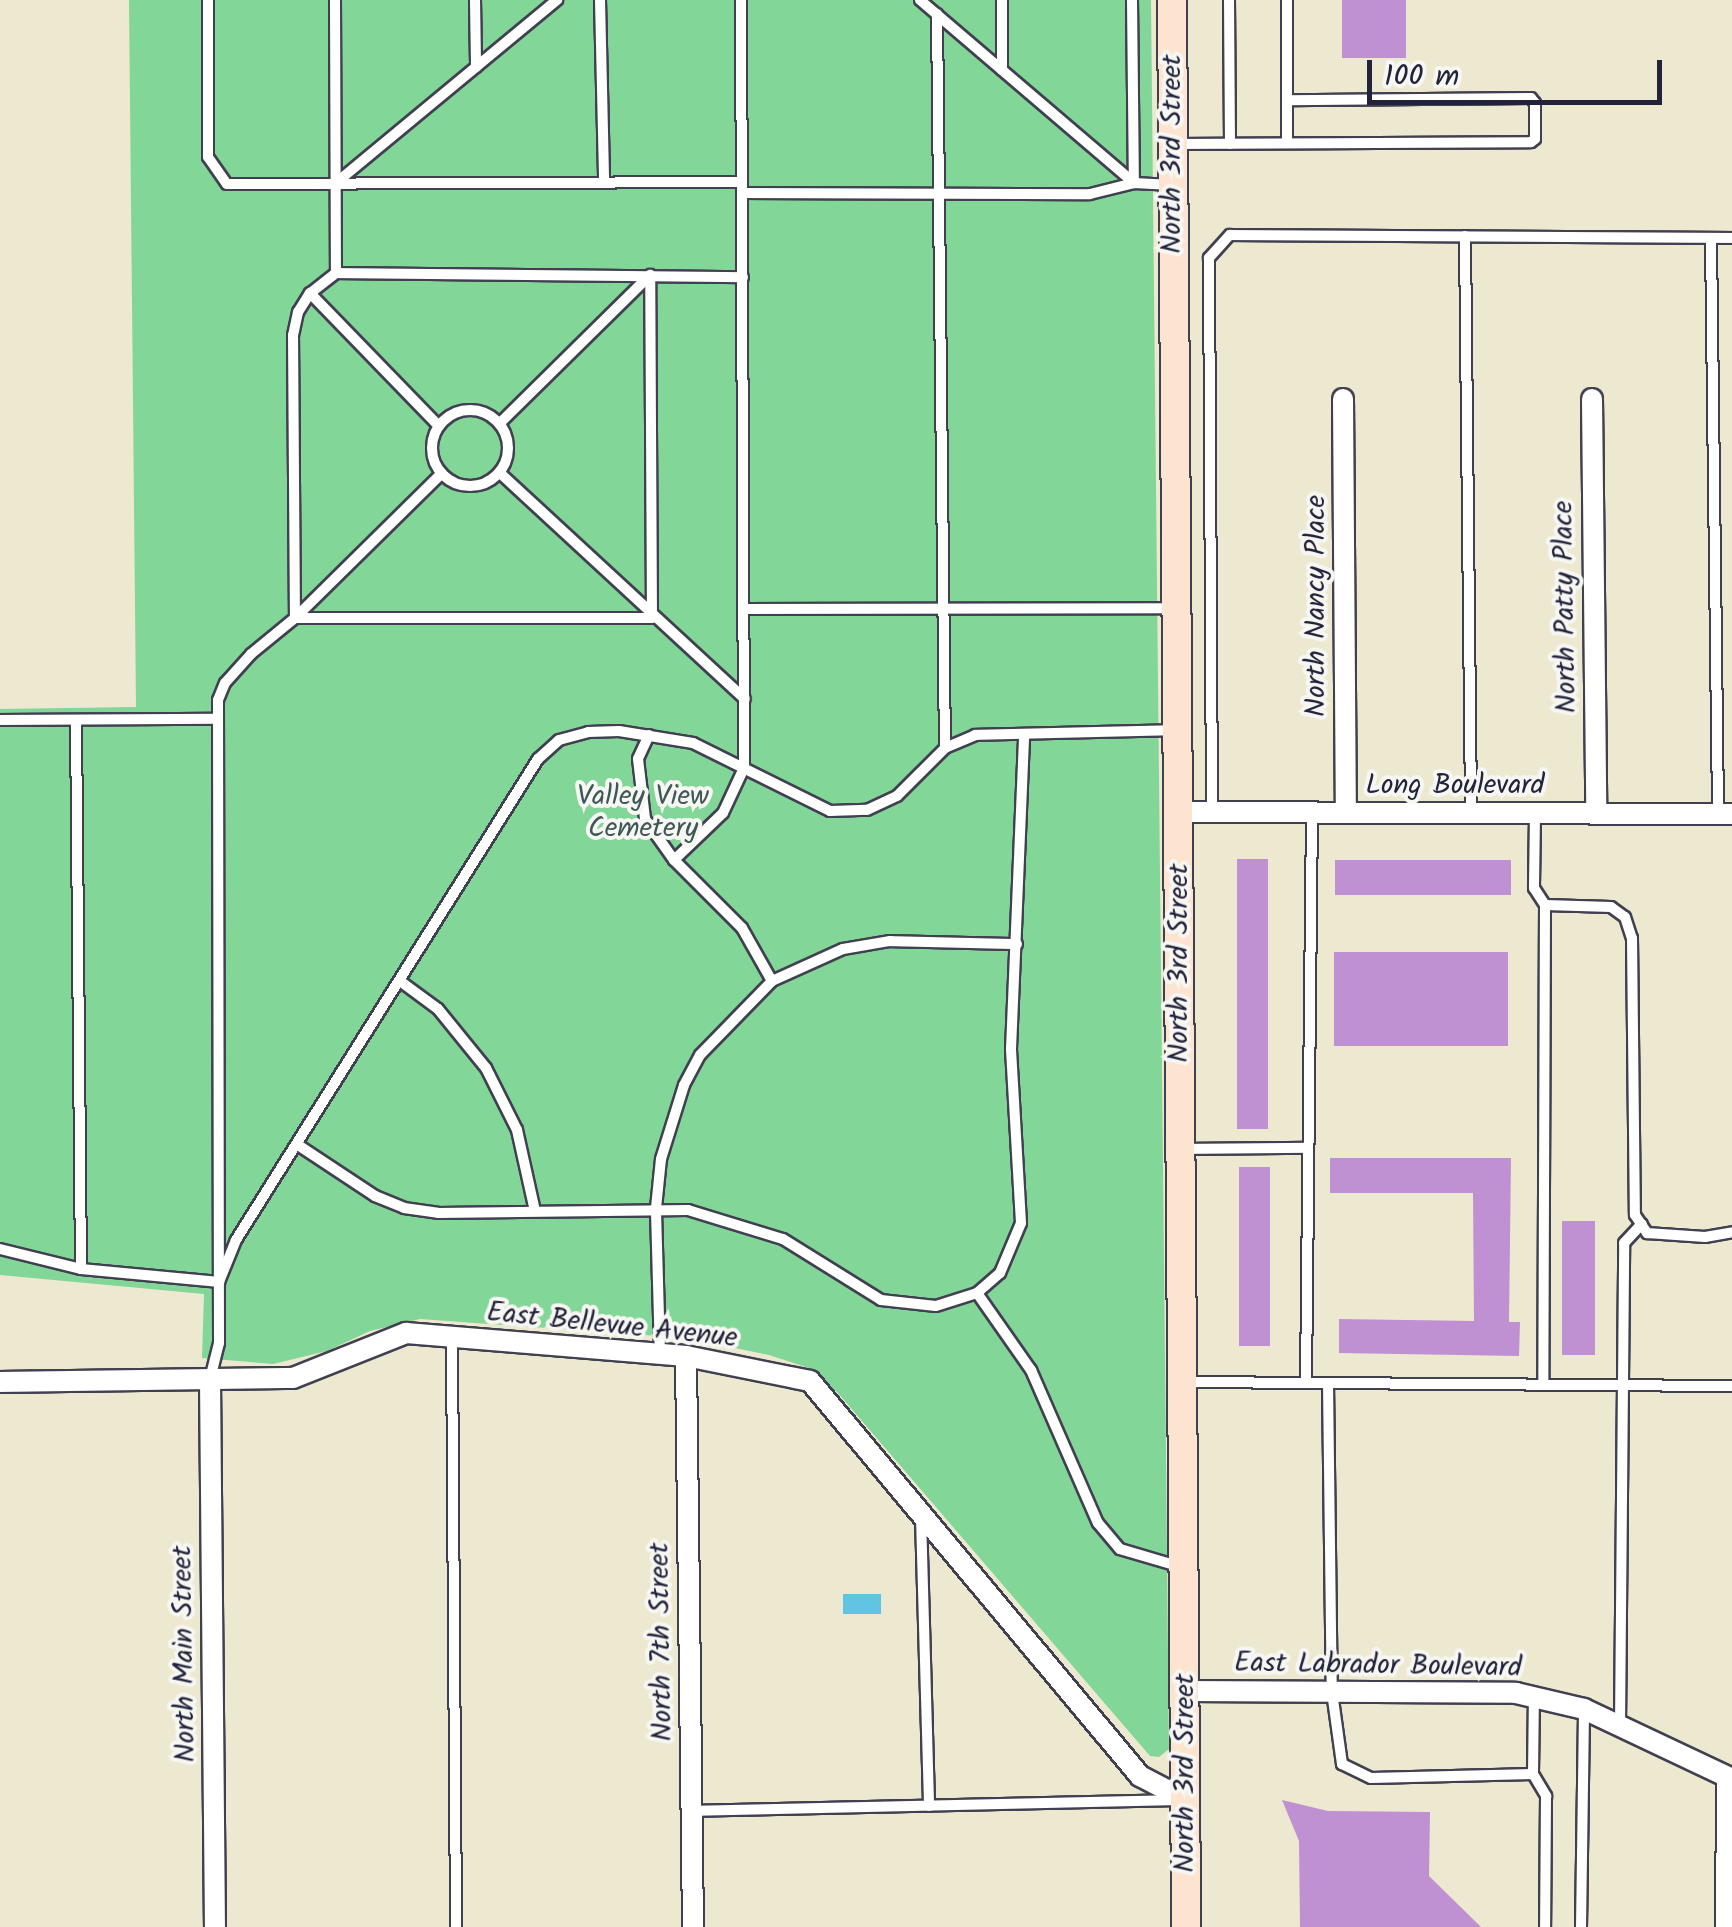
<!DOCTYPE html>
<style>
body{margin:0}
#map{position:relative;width:1732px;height:1927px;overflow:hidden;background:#ede8d0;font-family:Kalam,sans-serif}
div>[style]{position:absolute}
.green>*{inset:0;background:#82d698}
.water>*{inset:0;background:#61c4e0;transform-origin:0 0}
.building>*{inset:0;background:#bf90d2;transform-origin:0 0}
.roads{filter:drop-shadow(2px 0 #404051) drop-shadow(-2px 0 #404051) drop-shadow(0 2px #404051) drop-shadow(0 -2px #404051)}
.service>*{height:10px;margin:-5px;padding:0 5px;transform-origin:5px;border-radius:5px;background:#fff}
.service>.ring{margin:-5px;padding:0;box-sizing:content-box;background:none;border:10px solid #fff;border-radius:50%}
.minor>*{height:20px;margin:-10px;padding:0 10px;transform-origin:10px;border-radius:10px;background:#fff}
.secondary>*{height:28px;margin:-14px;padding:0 14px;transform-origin:14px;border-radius:14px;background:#fde4d0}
span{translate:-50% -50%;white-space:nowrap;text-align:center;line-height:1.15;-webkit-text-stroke:8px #f6f6f2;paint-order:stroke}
.street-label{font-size:28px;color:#22223b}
.park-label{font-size:28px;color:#3f5857}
.scale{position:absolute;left:1367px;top:60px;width:295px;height:45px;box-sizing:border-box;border:5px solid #22223b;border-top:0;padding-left:12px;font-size:30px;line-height:35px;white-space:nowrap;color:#22223b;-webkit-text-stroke:8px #f6f6f2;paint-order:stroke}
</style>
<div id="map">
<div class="green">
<i style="clip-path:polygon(129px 0,1151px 0,1169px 1749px,1159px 1757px,1150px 1756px,837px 1392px,809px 1368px,769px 1355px,687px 1338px,420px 1319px,370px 1331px,327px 1351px,273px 1364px,202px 1358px,204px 1294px,0 1275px,0 709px,136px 707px)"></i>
</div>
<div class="water">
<i style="left:843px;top:1594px;width:38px;height:20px"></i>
</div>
<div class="building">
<i style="left:1342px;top:0;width:64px;height:58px"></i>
<i style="left:1237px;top:859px;width:31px;height:270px"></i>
<i style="left:1335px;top:860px;width:176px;height:35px"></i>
<i style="left:1334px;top:952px;width:174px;height:94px"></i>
<i style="clip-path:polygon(1330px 1158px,1511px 1158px,1509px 1322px,1520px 1322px,1519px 1356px,1339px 1353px,1339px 1319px,1474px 1321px,1473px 1193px,1330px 1193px)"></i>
<i style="left:1239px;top:1167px;width:31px;height:179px"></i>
<i style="left:1562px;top:1221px;width:33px;height:134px"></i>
<i style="clip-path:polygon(1282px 1800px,1328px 1811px,1430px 1812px,1429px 1876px,1481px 1927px,1300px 1927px,1299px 1841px)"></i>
</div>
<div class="roads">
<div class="service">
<i style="left:208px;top:0;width:157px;rotate:90deg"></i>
<i style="left:208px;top:157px;width:33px;rotate:55deg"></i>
<i style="left:227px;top:184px;width:515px;rotate:-0.22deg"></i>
<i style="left:335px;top:0;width:273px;rotate:89.8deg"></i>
<i style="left:336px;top:273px;width:33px;rotate:142deg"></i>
<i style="left:310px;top:293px;width:22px;rotate:122deg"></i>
<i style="left:298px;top:312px;width:24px;rotate:102deg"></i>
<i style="left:293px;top:335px;width:283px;rotate:89.6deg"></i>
<i style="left:295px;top:618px;width:357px"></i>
<i style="left:652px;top:618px;width:343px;rotate:-90.3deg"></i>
<i style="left:475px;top:0;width:67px;rotate:89.1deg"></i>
<i style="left:600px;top:0;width:182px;rotate:88.7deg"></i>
<i style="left:920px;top:0;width:282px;rotate:40.5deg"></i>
<i style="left:1002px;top:0;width:70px;rotate:90deg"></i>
<i style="left:1132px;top:0;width:183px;rotate:89.4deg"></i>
<i style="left:1229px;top:0;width:144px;rotate:89.6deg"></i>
<i style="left:1287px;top:0;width:100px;rotate:90deg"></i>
<i style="left:937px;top:14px;width:734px;rotate:89.38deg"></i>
<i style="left:1174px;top:144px;width:357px;rotate:-0.3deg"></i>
<i style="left:1531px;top:142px;width:5px;rotate:-37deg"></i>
<i style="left:1535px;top:139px;width:36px;rotate:-90deg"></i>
<i style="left:1535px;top:103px;width:6px;rotate:-129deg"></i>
<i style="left:1531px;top:98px;width:244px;rotate:179.5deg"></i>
<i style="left:1287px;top:100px;width:43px;rotate:90deg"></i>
<i style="left:337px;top:182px;width:286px;rotate:-39.6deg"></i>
<i style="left:742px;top:193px;width:348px;rotate:0.2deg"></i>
<i style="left:1090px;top:194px;width:45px;rotate:-14deg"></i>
<i style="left:1134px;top:183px;width:38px;rotate:3deg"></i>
<i style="left:1465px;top:236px;width:577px;rotate:89.4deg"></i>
<i style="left:1711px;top:238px;width:576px;rotate:89.3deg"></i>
<i style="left:336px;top:273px;width:407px;rotate:0.6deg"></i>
<i style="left:310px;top:293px;width:185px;rotate:45.9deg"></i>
<i class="ring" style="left:432px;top:410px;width:66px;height:66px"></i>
<i style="left:500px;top:423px;width:211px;rotate:-44.6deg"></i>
<i style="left:500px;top:473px;width:333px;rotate:42.7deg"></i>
<i style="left:745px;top:609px;width:429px;rotate:-0.1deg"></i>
<i style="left:0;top:720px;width:216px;rotate:-0.3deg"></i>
<i style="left:76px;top:720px;width:549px;rotate:89.48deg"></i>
<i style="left:649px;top:735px;width:26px;rotate:115deg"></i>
<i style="left:638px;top:759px;width:60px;rotate:83.3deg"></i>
<i style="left:645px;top:819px;width:50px;rotate:54.7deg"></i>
<i style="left:674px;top:860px;width:96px;rotate:45deg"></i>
<i style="left:742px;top:928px;width:61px;rotate:60.5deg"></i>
<i style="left:1212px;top:812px;width:554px;rotate:-90.31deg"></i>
<i style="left:1209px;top:258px;width:31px;rotate:-48deg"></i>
<i style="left:1230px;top:235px;width:502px;rotate:0.34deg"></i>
<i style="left:1535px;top:814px;width:74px;rotate:90.8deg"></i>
<i style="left:1534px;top:888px;width:20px;rotate:57deg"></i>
<i style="left:1545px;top:905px;width:480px;rotate:90.2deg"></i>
<i style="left:674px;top:860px;width:68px;rotate:-43.8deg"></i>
<i style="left:723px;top:813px;width:50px;rotate:-65deg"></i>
<i style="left:744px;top:768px;width:768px;rotate:-90.22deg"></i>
<i style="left:1545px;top:905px;width:66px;rotate:1.7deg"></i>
<i style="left:1611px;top:907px;width:17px;rotate:36deg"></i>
<i style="left:1625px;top:917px;width:22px;rotate:72deg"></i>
<i style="left:1632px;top:938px;width:277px;rotate:89.4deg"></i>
<i style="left:1635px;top:1215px;width:22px;rotate:56deg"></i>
<i style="left:1647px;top:1233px;width:58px;rotate:3.9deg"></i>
<i style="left:1705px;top:1237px;width:27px;rotate:-10deg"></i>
<i style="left:400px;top:981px;width:47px;rotate:36.4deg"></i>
<i style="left:438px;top:1009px;width:76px;rotate:50.9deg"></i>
<i style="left:486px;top:1068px;width:69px;rotate:63.4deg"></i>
<i style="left:517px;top:1130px;width:83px;rotate:77.5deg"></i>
<i style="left:298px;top:1145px;width:92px;rotate:33.5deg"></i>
<i style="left:375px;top:1196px;width:31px;rotate:22deg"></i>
<i style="left:404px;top:1208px;width:34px;rotate:8deg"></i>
<i style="left:438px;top:1213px;width:250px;rotate:-0.7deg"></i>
<i style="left:688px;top:1210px;width:99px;rotate:17deg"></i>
<i style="left:783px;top:1239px;width:115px;rotate:31.9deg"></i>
<i style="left:881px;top:1300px;width:55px;rotate:6.2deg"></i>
<i style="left:936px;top:1306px;width:43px;rotate:-17.6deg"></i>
<i style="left:977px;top:1293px;width:30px;rotate:-41deg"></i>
<i style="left:1000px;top:1273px;width:54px;rotate:-67.2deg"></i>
<i style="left:1021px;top:1223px;width:174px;rotate:-93.3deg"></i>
<i style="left:1011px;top:1049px;width:315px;rotate:-87.6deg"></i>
<i style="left:1182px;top:1149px;width:126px;rotate:-0.5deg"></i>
<i style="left:0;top:1249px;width:83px;rotate:13.9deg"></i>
<i style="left:81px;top:1269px;width:139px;rotate:5.4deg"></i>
<i style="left:219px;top:1282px;width:45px;rotate:-68deg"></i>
<i style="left:236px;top:1240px;width:568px;rotate:-57.88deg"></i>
<i style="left:538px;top:759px;width:28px;rotate:-42deg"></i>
<i style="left:559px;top:740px;width:30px;rotate:-15deg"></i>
<i style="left:588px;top:732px;width:31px;rotate:-2deg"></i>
<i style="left:619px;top:731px;width:75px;rotate:9.2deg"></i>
<i style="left:693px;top:743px;width:153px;rotate:26.4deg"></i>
<i style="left:830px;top:811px;width:37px;rotate:-2deg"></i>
<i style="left:867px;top:810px;width:33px;rotate:-25deg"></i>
<i style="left:897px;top:796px;width:68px;rotate:-45deg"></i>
<i style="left:945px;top:748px;width:33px;rotate:-23deg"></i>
<i style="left:975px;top:735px;width:201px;rotate:-1.4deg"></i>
<i style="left:977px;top:1293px;width:94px;rotate:55deg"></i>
<i style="left:1031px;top:1370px;width:167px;rotate:66.4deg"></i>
<i style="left:1098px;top:1523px;width:34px;rotate:50deg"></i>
<i style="left:1120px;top:1549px;width:64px;rotate:16.4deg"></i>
<i style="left:452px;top:1338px;width:589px;rotate:89.61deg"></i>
<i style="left:660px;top:1354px;width:146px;rotate:-91.6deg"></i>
<i style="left:656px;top:1208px;width:49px;rotate:-84.2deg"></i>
<i style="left:661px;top:1159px;width:77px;rotate:-72.7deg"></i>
<i style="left:684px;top:1085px;width:34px;rotate:-62deg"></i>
<i style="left:700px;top:1055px;width:103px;rotate:-45.8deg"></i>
<i style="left:772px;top:981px;width:78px;rotate:-24.3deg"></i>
<i style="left:843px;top:949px;width:48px;rotate:-9.7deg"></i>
<i style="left:890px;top:941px;width:127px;rotate:1.4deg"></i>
<i style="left:210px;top:1379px;width:37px;rotate:-76deg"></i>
<i style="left:219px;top:1343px;width:643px;rotate:-90.09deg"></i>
<i style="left:218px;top:700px;width:18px;rotate:-68deg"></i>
<i style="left:225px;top:683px;width:39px;rotate:-48deg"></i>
<i style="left:251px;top:654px;width:57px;rotate:-39.3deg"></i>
<i style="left:295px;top:618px;width:206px;rotate:-44.6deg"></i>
<i style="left:1184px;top:1382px;width:548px;rotate:0.42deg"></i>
<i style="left:1306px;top:1383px;width:570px;rotate:-89.4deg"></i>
<i style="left:1328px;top:1383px;width:309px;rotate:89.3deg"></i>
<i style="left:1332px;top:1692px;width:73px;rotate:82.1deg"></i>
<i style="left:1342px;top:1764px;width:32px;rotate:26deg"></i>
<i style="left:1371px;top:1778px;width:162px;rotate:-1.4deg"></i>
<i style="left:1533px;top:1774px;width:77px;rotate:-89.3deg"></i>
<i style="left:921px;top:1517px;width:289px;rotate:88.4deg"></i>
<i style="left:1620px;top:1726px;width:483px;rotate:-89.5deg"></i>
<i style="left:1624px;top:1243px;width:26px;rotate:-47deg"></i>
<i style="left:1533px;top:1774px;width:26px;rotate:59deg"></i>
<i style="left:1546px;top:1796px;width:131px;rotate:90.4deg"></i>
<i style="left:692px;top:1811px;width:483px;rotate:-1.3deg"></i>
<i style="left:1581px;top:1927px;width:217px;rotate:-89.2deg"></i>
</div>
<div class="minor">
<i style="left:1343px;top:399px;width:414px;rotate:89.6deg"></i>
<i style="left:1592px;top:399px;width:415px;rotate:89.4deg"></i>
<i style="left:1178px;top:812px;width:554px;rotate:0.21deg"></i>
<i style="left:686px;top:1356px;width:571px;rotate:89.3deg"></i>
<i style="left:210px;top:1380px;width:547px;rotate:89.48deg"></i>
<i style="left:0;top:1382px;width:293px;rotate:-0.8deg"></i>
<i style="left:293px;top:1378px;width:122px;rotate:-21.7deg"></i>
<i style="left:406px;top:1333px;width:281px;rotate:4.7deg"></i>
<i style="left:686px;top:1356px;width:126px;rotate:11.4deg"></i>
<i style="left:810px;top:1381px;width:515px;rotate:50.12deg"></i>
<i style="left:1140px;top:1776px;width:52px;rotate:27.6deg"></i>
<i style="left:1185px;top:1691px;width:331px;rotate:0.3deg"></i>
<i style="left:1516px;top:1693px;width:70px;rotate:13.2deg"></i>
<i style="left:1584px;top:1709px;width:164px;rotate:25.3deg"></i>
<i style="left:1726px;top:1927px;width:149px;rotate:-89.6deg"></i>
</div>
<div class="secondary">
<i style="left:1172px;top:0;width:1927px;rotate:89.58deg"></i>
</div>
</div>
<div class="street-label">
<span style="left:1173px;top:154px;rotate:-90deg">North 3rd Street</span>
<span style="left:1317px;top:606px;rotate:-90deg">North Nancy Place</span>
<span style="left:1566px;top:607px;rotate:-91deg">North Patty Place</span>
<span style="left:1455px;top:786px">Long Boulevard</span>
<span style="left:1180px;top:963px;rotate:-90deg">North 3rd Street</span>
<span style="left:612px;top:1326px;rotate:6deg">East Bellevue Avenue</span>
<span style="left:662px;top:1642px;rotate:-91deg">North 7th Street</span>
<span style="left:185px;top:1654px;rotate:-91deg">North Main Street</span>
<span style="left:1378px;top:1666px;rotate:1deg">East Labrador Boulevard</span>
<span style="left:1186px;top:1773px;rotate:-90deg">North 3rd Street</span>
</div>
<div class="park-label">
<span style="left:643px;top:813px">Valley View<br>Cemetery</span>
</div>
<div class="scale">100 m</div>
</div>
